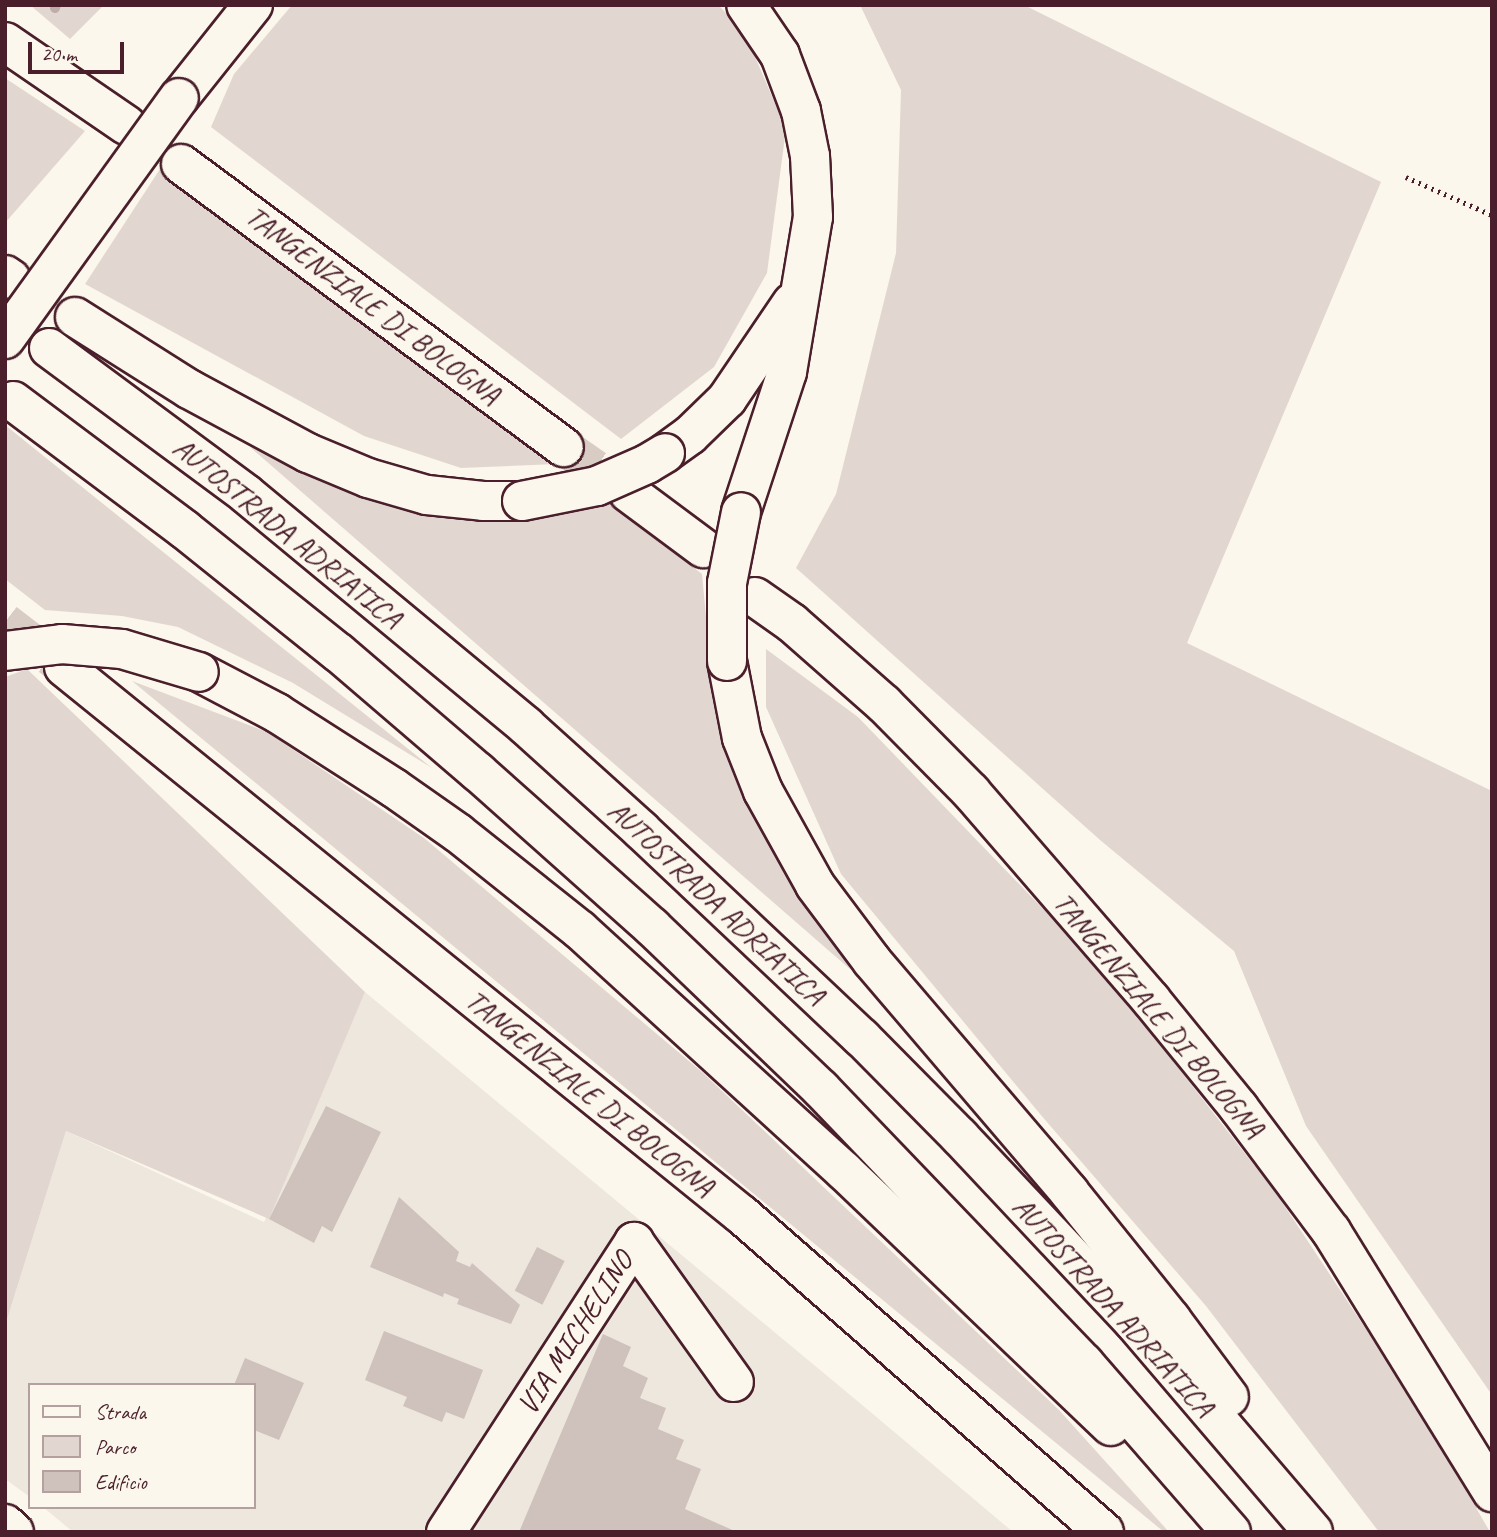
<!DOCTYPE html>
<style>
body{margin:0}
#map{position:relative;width:1497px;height:1537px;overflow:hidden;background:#fbf7ec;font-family:Caveat,sans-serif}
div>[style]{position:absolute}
.built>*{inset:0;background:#eee7de}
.green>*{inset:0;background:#e2d7d0}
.stream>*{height:10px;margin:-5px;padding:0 5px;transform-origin:5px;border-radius:5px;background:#bfadaa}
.building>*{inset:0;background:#cfc2bc;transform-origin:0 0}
.highway-tunnel>*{height:38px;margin-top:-19px;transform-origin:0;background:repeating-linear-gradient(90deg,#d8ccc5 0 38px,transparent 0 57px)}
.path>*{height:4.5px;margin-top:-2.25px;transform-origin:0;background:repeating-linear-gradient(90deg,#4a1f2b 0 2px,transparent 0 7px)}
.roads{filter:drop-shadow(2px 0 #4a1f2b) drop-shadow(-2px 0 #4a1f2b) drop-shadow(0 2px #4a1f2b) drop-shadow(0 -2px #4a1f2b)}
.minor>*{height:38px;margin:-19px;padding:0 19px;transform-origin:19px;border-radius:19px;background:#fbf7ec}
.highway>*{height:38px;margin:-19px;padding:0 19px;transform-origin:19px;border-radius:19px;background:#fbf7ec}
.bridges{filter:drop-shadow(2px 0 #4a1f2b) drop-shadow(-2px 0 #4a1f2b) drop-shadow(0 2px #4a1f2b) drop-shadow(0 -2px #4a1f2b)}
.highway-bridge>*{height:38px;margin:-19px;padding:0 19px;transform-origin:19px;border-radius:19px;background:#fbf7ec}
span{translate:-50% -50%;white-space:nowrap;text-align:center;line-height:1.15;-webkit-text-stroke:5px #fbf7ec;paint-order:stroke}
.street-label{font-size:30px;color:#4a1f2b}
.frame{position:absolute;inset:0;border:7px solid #4a1f2b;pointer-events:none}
.legend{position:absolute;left:28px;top:1383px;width:228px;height:126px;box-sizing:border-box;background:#fbf7ec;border:2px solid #b4a19f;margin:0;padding:9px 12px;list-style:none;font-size:21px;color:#4a1f2b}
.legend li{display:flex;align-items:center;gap:14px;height:35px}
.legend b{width:35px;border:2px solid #b4a19f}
.scale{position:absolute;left:28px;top:42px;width:96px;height:32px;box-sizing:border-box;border:4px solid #4a1f2b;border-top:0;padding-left:9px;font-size:21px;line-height:24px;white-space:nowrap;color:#4a1f2b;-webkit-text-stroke:5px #fbf7ec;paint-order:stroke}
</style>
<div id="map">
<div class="built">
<i style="clip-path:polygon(365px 992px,861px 1404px,1013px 1532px,73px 1532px,43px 1507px,254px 1507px,254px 1385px,30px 1385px,30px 1497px,5px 1479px,5px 1326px,66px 1131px,264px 1222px)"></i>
</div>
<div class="green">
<i style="clip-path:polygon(30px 5px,104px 5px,70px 39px)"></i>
<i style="clip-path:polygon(292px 5px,718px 5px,744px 31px,786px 129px,767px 273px,714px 367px,621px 439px,211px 127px,234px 74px)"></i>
<i style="clip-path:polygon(860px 5px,1024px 5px,1381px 182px,1187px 643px,1492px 791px,1492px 1395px,1306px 1126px,1234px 951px,1100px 840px,796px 568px,836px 494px,896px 253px,901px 90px)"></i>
<i style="clip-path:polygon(5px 78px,85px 131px,5px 223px)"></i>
<i style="clip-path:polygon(160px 169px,556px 464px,461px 468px,364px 436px,85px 284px)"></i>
<i style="clip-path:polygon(5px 425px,432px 768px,293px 683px,178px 627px,122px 616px,45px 610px,5px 579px)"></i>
<i style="clip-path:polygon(250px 447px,392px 503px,493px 522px,608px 503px,702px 574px,714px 702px,747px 799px,851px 970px)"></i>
<i style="clip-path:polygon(766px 649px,858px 717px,1101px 969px,1276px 1193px,1422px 1414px,1490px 1532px,1379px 1532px,1206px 1306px,1040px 1114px,841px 874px,766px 707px)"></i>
<i style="clip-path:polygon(27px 669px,365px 992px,269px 1219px,66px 1131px,5px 1326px,5px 677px)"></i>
<i style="clip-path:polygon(132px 681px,267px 732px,424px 838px,702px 1072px,1059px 1410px,1169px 1532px,1164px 1532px)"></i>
</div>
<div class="stream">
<i style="left:55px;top:8px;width:3px;rotate:-72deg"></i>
</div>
<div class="building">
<i style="clip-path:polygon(326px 1106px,381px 1132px,332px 1232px,322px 1226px,314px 1243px,269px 1219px)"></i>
<i style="clip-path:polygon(399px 1197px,459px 1252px,456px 1261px,470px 1267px,472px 1263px,520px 1305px,511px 1324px,457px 1304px,459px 1299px,444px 1293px,443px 1297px,370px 1267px)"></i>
<i style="left:537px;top:1247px;width:31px;height:49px;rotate:27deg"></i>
<i style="clip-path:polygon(384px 1331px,483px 1370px,464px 1419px,446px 1412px,442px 1422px,403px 1406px,407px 1397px,365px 1380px)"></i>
<i style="clip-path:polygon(603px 1334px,631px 1347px,623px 1366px,648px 1378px,640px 1398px,666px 1408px,658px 1429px,684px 1440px,676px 1459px,701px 1469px,685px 1509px,737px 1532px,519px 1532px)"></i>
<i style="clip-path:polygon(245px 1358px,304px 1383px,279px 1440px,254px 1430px,254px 1385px,234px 1385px)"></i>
</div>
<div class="highway-tunnel">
<i style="left:564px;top:447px;width:78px;rotate:35.1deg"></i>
<i style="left:5px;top:622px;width:64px;rotate:37.4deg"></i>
</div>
<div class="path">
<i style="left:1406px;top:177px;width:94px;rotate:23.8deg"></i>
</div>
<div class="roads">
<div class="minor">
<i style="left:5px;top:1524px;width:12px;rotate:42deg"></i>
<i style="left:446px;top:1532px;width:346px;rotate:-57deg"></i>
<i style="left:634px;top:1242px;width:172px;rotate:54.5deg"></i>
</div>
<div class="highway">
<i style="left:5px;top:42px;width:147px;rotate:34.4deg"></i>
<i style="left:179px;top:98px;width:119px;rotate:-51.5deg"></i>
<i style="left:181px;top:164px;width:476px;rotate:36.5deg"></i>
<i style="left:5px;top:275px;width:7px;rotate:34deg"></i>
<i style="left:75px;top:317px;width:135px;rotate:32.3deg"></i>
<i style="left:189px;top:389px;width:135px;rotate:28.3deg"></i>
<i style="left:308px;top:453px;width:65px;rotate:22.6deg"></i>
<i style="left:368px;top:478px;width:61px;rotate:16.1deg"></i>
<i style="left:427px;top:495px;width:56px;rotate:6.1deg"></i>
<i style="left:483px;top:501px;width:39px"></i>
<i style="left:49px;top:348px;width:245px;rotate:36.5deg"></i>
<i style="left:246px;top:494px;width:364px;rotate:39.6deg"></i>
<i style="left:526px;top:726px;width:155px;rotate:42.1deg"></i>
<i style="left:641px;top:830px;width:303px;rotate:43.3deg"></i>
<i style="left:862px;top:1038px;width:139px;rotate:45.3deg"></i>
<i style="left:960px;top:1137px;width:253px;rotate:46.8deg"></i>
<i style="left:1133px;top:1321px;width:277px;rotate:49.5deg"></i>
<i style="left:13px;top:401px;width:214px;rotate:36.8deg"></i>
<i style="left:184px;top:529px;width:198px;rotate:38.7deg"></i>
<i style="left:339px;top:653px;width:183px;rotate:40.6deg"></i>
<i style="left:478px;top:772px;width:233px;rotate:41.7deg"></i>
<i style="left:652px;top:927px;width:234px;rotate:43.8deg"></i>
<i style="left:821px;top:1089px;width:380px;rotate:46.2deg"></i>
<i style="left:1084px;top:1363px;width:224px;rotate:49deg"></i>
<i style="left:665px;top:453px;width:31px;rotate:-36deg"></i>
<i style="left:690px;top:435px;width:52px;rotate:-44.2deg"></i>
<i style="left:727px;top:399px;width:116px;rotate:-55.9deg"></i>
<i style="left:628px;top:492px;width:94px;rotate:36.7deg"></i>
<i style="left:741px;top:512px;width:147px;rotate:-71.8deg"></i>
<i style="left:787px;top:372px;width:157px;rotate:-80.5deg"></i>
<i style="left:813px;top:217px;width:61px;rotate:-92.8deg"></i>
<i style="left:810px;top:156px;width:46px;rotate:-101.3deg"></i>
<i style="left:801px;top:111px;width:60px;rotate:-110.6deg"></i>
<i style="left:780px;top:55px;width:60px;rotate:-124.2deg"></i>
<i style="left:755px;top:597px;width:45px;rotate:35.1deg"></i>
<i style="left:792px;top:623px;width:123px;rotate:41.4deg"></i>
<i style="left:884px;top:704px;width:124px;rotate:45.3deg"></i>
<i style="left:971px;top:792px;width:275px;rotate:49.1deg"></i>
<i style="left:1151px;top:1000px;width:139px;rotate:50.8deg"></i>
<i style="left:1239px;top:1108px;width:154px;rotate:53.2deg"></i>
<i style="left:1331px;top:1231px;width:307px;rotate:58.3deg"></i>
<i style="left:727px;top:661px;width:78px;rotate:79deg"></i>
<i style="left:742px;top:738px;width:57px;rotate:68.4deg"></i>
<i style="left:763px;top:791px;width:107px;rotate:61deg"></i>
<i style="left:815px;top:885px;width:95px;rotate:53.1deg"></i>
<i style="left:872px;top:961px;width:304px;rotate:49.5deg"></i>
<i style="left:1069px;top:1192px;width:163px;rotate:51.2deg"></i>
<i style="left:1171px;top:1319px;width:97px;rotate:53.4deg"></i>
<i style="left:64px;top:667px;width:872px;rotate:38.95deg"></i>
<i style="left:742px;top:1215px;width:481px;rotate:41.2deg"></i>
<i style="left:199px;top:672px;width:88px;rotate:27.7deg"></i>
<i style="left:277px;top:713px;width:139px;rotate:32.7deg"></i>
<i style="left:394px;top:788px;width:78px;rotate:35.1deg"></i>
<i style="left:458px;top:833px;width:156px;rotate:38.5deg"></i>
<i style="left:580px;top:930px;width:357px;rotate:42.4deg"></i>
<i style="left:844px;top:1171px;width:369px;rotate:43.7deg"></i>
</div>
</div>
<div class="bridges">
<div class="highway-bridge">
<i style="left:5px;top:339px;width:297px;rotate:-54.2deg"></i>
<i style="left:522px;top:501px;width:76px;rotate:-11.3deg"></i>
<i style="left:597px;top:486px;width:55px;rotate:-23.7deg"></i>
<i style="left:647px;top:464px;width:21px;rotate:-31deg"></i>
<i style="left:5px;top:651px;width:57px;rotate:-7deg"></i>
<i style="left:62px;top:644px;width:60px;rotate:4.8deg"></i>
<i style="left:122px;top:649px;width:80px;rotate:16.6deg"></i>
<i style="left:727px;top:661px;width:78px;rotate:-90deg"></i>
<i style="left:727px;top:583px;width:72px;rotate:-78.8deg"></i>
</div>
</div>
<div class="street-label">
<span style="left:373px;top:305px;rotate:37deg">TANGENZIALE DI BOLOGNA</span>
<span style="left:288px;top:532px;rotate:39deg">AUTOSTRADA ADRIATICA</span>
<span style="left:717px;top:902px;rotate:43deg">AUTOSTRADA ADRIATICA</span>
<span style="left:1159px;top:1015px;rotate:50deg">TANGENZIALE DI BOLOGNA</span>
<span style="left:590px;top:1093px;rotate:39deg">TANGENZIALE DI BOLOGNA</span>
<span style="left:1114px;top:1306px;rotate:48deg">AUTOSTRADA ADRIATICA</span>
<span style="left:575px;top:1333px;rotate:-57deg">VIA MICHELINO</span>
</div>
<div class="frame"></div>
<ul class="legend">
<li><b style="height:9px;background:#fbf7ec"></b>Strada</li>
<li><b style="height:19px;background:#e2d7d0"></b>Parco</li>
<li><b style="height:19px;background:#cfc2bc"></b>Edificio</li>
</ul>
<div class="scale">20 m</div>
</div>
